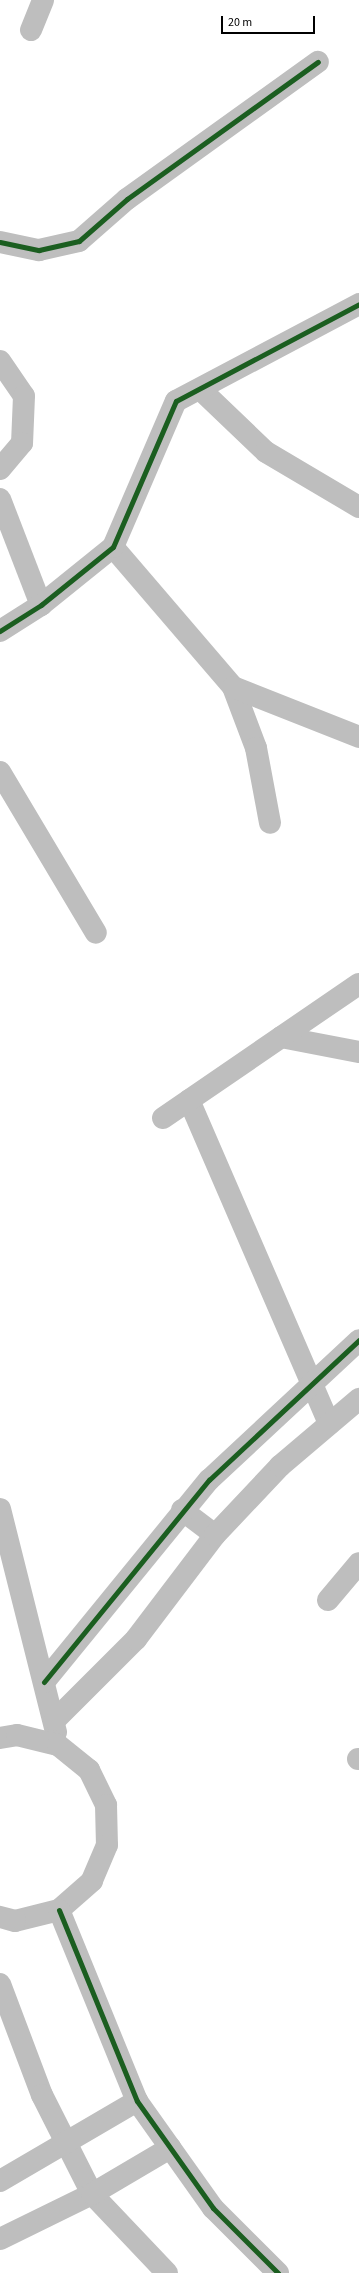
<!DOCTYPE html>
<style>
body{margin:0}
#map{position:relative;width:359px;height:2273px;overflow:hidden;background:#fff;font-family:"Source Sans 3",sans-serif}
div>[style]{position:absolute}
.minor>*{height:22px;margin:-11px;padding:0 11px;transform-origin:11px;border-radius:11px;background:#bebebe}
.cycleway>*{height:5px;margin:-2.5px;padding:0 2.5px;transform-origin:2.5px;border-radius:2.5px;background:#1b5e20}
span{translate:-50% -50%;white-space:nowrap;text-align:center;line-height:1.15;-webkit-text-stroke:4px #fff;paint-order:stroke}
.scale{position:absolute;left:221px;top:16px;width:94px;height:18px;box-sizing:border-box;border:2px solid #000;border-top:0;padding-left:5px;font-size:12px;line-height:14px;white-space:nowrap;color:#000;-webkit-text-stroke:3px #fff;paint-order:stroke}
</style>
<div id="map">
<div class="minor">
<i style="left:31px;top:30px;width:32px;rotate:-68deg"></i>
<i style="left:0;top:242px;width:40px;rotate:12deg"></i>
<i style="left:39px;top:250px;width:41px;rotate:-12.7deg"></i>
<i style="left:79px;top:241px;width:64px;rotate:-41.2deg"></i>
<i style="left:127px;top:199px;width:235px;rotate:-35.7deg"></i>
<i style="left:0;top:361px;width:42px;rotate:55.6deg"></i>
<i style="left:24px;top:396px;width:47px;rotate:92.4deg"></i>
<i style="left:22px;top:443px;width:34px;rotate:130deg"></i>
<i style="left:200px;top:389px;width:91px;rotate:43.7deg"></i>
<i style="left:266px;top:452px;width:108px;rotate:30.6deg"></i>
<i style="left:0;top:499px;width:114px;rotate:68.9deg"></i>
<i style="left:113px;top:547px;width:184px;rotate:49.4deg"></i>
<i style="left:233px;top:687px;width:65px;rotate:69.3deg"></i>
<i style="left:256px;top:748px;width:76px;rotate:79.4deg"></i>
<i style="left:0;top:631px;width:49px;rotate:-32.4deg"></i>
<i style="left:41px;top:605px;width:92px;rotate:-38.9deg"></i>
<i style="left:113px;top:547px;width:159px;rotate:-66.7deg"></i>
<i style="left:176px;top:401px;width:207px;rotate:-27.9deg"></i>
<i style="left:233px;top:687px;width:136px;rotate:21.6deg"></i>
<i style="left:0;top:772px;width:187px;rotate:59.2deg"></i>
<i style="left:281px;top:1037px;width:79px;rotate:10.9deg"></i>
<i style="left:189px;top:1100px;width:353px;rotate:66.6deg"></i>
<i style="left:163px;top:1118px;width:237px;rotate:-34.4deg"></i>
<i style="left:0;top:1509px;width:230px;rotate:75.9deg"></i>
<i style="left:182px;top:1510px;width:41px;rotate:37.1deg"></i>
<i style="left:328px;top:1600px;width:48px;rotate:-50deg"></i>
<i style="left:44px;top:1682px;width:261px;rotate:-50.8deg"></i>
<i style="left:209px;top:1480px;width:205px;rotate:-43deg"></i>
<i style="left:55px;top:1720px;width:115px;rotate:-45deg"></i>
<i style="left:136px;top:1639px;width:131px;rotate:-52.8deg"></i>
<i style="left:215px;top:1535px;width:95px;rotate:-46.7deg"></i>
<i style="left:280px;top:1466px;width:104px;rotate:-40.3deg"></i>
<i style="left:0;top:1738px;width:17px;rotate:-10deg"></i>
<i style="left:17px;top:1735px;width:42px;rotate:13.7deg"></i>
<i style="left:58px;top:1745px;width:40px;rotate:39deg"></i>
<i style="left:89px;top:1770px;width:39px;rotate:64deg"></i>
<i style="left:106px;top:1805px;width:40px;rotate:88.6deg"></i>
<i style="left:107px;top:1845px;width:39px;rotate:113deg"></i>
<i style="left:92px;top:1881px;width:44px;rotate:138.7deg"></i>
<i style="left:59px;top:1910px;width:45px;rotate:166deg"></i>
<i style="left:15px;top:1921px;width:16px;rotate:-165deg"></i>
<i style="left:358px;top:1759px;width:1px"></i>
<i style="left:59px;top:1910px;width:206px;rotate:67.8deg"></i>
<i style="left:137px;top:2101px;width:131px;rotate:54.6deg"></i>
<i style="left:213px;top:2208px;width:92px;rotate:45deg"></i>
<i style="left:0;top:1984px;width:119px;rotate:69.3deg"></i>
<i style="left:42px;top:2095px;width:111px;rotate:63.2deg"></i>
<i style="left:92px;top:2194px;width:109px;rotate:46.5deg"></i>
<i style="left:0;top:2181px;width:159px;rotate:-30.3deg"></i>
<i style="left:0;top:2239px;width:102px;rotate:-26.1deg"></i>
<i style="left:92px;top:2194px;width:91px;rotate:-30.5deg"></i>
</div>
<div class="cycleway">
<i style="left:0;top:242px;width:40px;rotate:12deg"></i>
<i style="left:39px;top:250px;width:41px;rotate:-12.7deg"></i>
<i style="left:79px;top:241px;width:64px;rotate:-41.2deg"></i>
<i style="left:127px;top:199px;width:235px;rotate:-35.7deg"></i>
<i style="left:0;top:631px;width:49px;rotate:-32.4deg"></i>
<i style="left:41px;top:605px;width:92px;rotate:-38.9deg"></i>
<i style="left:113px;top:547px;width:159px;rotate:-66.7deg"></i>
<i style="left:176px;top:401px;width:207px;rotate:-27.9deg"></i>
<i style="left:44px;top:1682px;width:261px;rotate:-50.8deg"></i>
<i style="left:209px;top:1480px;width:205px;rotate:-43deg"></i>
<i style="left:59px;top:1910px;width:206px;rotate:67.8deg"></i>
<i style="left:137px;top:2101px;width:131px;rotate:54.6deg"></i>
<i style="left:213px;top:2208px;width:92px;rotate:45deg"></i>
</div>
<div class="scale">20 m</div>
</div>
